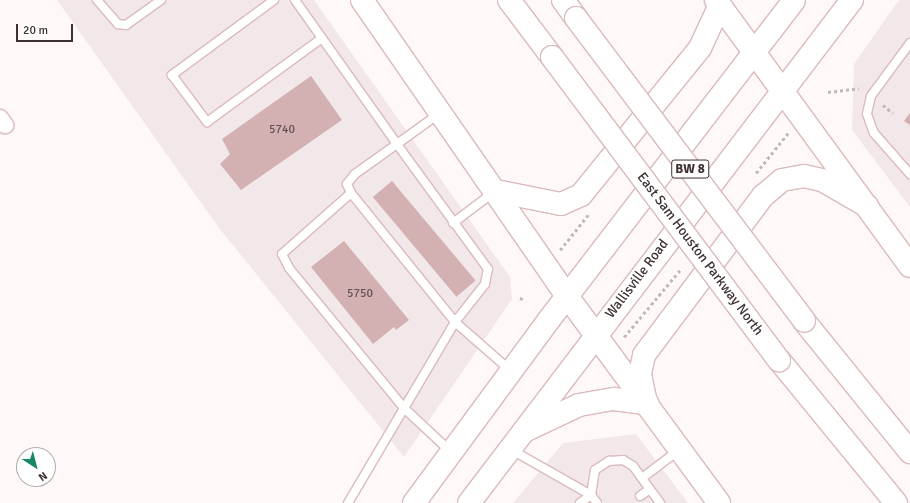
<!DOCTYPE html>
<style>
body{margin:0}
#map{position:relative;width:910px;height:503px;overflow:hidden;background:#fff8f8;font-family:Signika,sans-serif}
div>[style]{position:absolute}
.built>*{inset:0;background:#f2e8e9}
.building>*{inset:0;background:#d3b1b3;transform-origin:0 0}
.path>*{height:2.5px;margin-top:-1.25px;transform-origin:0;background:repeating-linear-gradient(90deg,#c1b8b8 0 3px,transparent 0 6px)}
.roads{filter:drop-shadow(1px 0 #dbbabc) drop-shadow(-1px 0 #dbbabc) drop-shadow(0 1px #dbbabc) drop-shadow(0 -1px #dbbabc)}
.service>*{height:8px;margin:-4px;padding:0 4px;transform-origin:4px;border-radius:4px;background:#fff}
.minor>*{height:16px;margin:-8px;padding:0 8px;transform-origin:8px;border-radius:8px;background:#fff}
.secondary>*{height:22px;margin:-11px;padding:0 11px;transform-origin:11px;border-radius:11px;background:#fff}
.motorway>*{height:22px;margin:-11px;padding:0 11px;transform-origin:11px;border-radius:11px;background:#fff}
.bridges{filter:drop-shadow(1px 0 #dbbabc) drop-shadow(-1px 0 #dbbabc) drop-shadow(0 1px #dbbabc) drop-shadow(0 -1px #dbbabc)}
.motorway-bridge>*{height:22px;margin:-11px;padding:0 11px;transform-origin:11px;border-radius:11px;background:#fff}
span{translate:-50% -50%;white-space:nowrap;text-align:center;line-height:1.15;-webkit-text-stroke:3.5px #fff;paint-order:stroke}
.number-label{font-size:12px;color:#635052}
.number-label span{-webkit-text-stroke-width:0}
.shield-label span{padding:1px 3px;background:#fff;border:1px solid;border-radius:3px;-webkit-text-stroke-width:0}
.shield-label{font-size:13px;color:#3e3031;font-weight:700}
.street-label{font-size:14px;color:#3e3031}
.north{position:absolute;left:16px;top:447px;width:40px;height:40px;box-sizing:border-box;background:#fff;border:1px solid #b2acad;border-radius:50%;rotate:144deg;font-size:11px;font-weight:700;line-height:16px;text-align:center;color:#3e3031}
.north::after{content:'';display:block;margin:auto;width:14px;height:18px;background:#178766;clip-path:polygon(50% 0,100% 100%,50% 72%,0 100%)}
.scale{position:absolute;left:16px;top:24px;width:57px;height:18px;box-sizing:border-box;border:2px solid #3e3031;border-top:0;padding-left:5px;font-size:12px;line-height:14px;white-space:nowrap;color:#3e3031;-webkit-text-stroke:3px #fff;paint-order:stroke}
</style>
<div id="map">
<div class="built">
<i style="clip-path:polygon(57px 0,314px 0,510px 277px,512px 299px,404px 457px,219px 228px)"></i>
<i style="clip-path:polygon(899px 0,910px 0,910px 207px,852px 130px,854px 64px)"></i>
<i style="clip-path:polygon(636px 434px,688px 503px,513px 503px,563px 443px)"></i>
</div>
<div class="building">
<i style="clip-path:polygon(311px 76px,342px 120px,241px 190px,220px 164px,230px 154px,222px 139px)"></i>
<i style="clip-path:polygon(910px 113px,910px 125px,904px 121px)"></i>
<i style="left:392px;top:181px;width:130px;height:25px;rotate:50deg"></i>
<i style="clip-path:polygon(344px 241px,409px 320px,396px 330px,394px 327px,373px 344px,311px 267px)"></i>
</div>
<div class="path">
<i style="left:828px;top:92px;width:31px;rotate:-7deg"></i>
<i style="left:883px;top:105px;width:13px;rotate:39deg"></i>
<i style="left:756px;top:173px;width:51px;rotate:-51.3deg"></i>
<i style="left:560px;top:250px;width:45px;rotate:-51.3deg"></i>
<i style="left:520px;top:298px;width:5px;rotate:22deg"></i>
<i style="left:624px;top:337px;width:87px;rotate:-50.1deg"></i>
</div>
<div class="roads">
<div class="service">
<i style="left:97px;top:0;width:32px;rotate:49deg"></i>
<i style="left:118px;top:24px;width:8px;rotate:7deg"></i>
<i style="left:126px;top:25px;width:43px;rotate:-35.5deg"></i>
<i style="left:274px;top:0;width:127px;rotate:143.7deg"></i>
<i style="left:172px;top:75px;width:59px;rotate:53.3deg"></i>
<i style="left:207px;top:122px;width:142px;rotate:-36.1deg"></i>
<i style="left:295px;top:0;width:176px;rotate:54.7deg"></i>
<i style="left:397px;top:144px;width:52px;rotate:144.5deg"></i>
<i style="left:355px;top:174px;width:13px;rotate:129deg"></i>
<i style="left:347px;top:184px;width:10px;rotate:66deg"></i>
<i style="left:351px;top:193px;width:166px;rotate:51.1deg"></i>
<i style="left:455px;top:322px;width:74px;rotate:41.2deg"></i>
<i style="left:910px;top:43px;width:66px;rotate:126.3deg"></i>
<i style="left:871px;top:96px;width:18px;rotate:103deg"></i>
<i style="left:867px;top:114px;width:20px;rotate:70deg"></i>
<i style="left:874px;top:133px;width:55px;rotate:48.7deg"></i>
<i style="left:351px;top:193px;width:92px;rotate:138.5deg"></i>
<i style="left:282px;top:254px;width:16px;rotate:63deg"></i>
<i style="left:289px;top:268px;width:181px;rotate:50.6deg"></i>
<i style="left:404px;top:408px;width:64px;rotate:43.1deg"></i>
<i style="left:453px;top:223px;width:51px;rotate:-37.1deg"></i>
<i style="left:510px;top:449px;width:93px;rotate:29.6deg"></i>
<i style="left:591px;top:495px;width:10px;rotate:53deg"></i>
<i style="left:642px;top:478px;width:46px;rotate:-37.1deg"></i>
<i style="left:640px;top:496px;width:12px;rotate:-35deg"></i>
<i style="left:348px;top:503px;width:210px;rotate:-59.4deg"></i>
<i style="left:455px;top:322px;width:48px;rotate:-51.7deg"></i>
<i style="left:485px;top:284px;width:15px;rotate:-79deg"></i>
<i style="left:488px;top:269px;width:155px;rotate:-126.1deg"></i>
<i style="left:397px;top:144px;width:53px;rotate:-35.8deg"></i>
<i style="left:580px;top:503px;width:14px;rotate:-36deg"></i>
<i style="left:591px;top:495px;width:25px;rotate:-81deg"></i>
<i style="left:595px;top:470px;width:17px;rotate:-33deg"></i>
<i style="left:609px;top:461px;width:14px;rotate:-4deg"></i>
<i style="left:623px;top:460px;width:12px;rotate:31deg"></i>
<i style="left:633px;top:466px;width:46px;rotate:53.9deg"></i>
</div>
<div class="minor">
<i style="left:0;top:118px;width:9px;rotate:54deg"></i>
</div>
<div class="secondary">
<i style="left:362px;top:0;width:360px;rotate:55.3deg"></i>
<i style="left:567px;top:296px;width:257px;rotate:53.7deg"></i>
<i style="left:716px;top:0;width:329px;rotate:53.9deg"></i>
<i style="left:496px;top:191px;width:66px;rotate:11.3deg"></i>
<i style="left:561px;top:204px;width:22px;rotate:-24deg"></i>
<i style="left:581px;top:195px;width:189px;rotate:-51deg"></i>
<i style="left:700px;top:48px;width:47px;rotate:-65.1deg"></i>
<i style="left:645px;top:398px;width:25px;rotate:-102deg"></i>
<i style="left:640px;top:374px;width:19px;rotate:-78deg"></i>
<i style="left:644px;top:355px;width:199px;rotate:-53.2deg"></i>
<i style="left:763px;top:196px;width:25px;rotate:-40deg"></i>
<i style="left:782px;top:180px;width:22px;rotate:-10deg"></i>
<i style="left:804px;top:176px;width:18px;rotate:13deg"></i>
<i style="left:822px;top:180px;width:52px;rotate:30deg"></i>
<i style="left:524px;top:431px;width:61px;rotate:-25.3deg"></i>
<i style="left:579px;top:405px;width:36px;rotate:-10deg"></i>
<i style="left:614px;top:399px;width:34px;rotate:8deg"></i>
<i style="left:414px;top:503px;width:226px;rotate:-53.6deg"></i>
<i style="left:548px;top:321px;width:404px;rotate:-52.5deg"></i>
<i style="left:469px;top:503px;width:632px;rotate:-52.71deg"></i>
</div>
<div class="motorway">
<i style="left:509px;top:0;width:71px;rotate:53deg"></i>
<i style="left:563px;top:0;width:22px;rotate:54deg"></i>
<i style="left:804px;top:321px;width:169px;rotate:51deg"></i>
<i style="left:779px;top:360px;width:185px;rotate:50.7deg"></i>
</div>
</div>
<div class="bridges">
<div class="motorway-bridge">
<i style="left:576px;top:18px;width:379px;rotate:53deg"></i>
<i style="left:552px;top:57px;width:379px;rotate:53.2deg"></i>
</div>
</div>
<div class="number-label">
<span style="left:282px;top:130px">5740</span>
<span style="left:360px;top:294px">5750</span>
</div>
<div class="shield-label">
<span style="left:690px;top:169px">BW 8</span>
</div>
<div class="street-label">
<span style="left:700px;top:254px;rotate:53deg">East Sam Houston Parkway North</span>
<span style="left:637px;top:279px;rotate:-53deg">Wallisville Road</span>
</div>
<div class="north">N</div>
<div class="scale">20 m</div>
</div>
